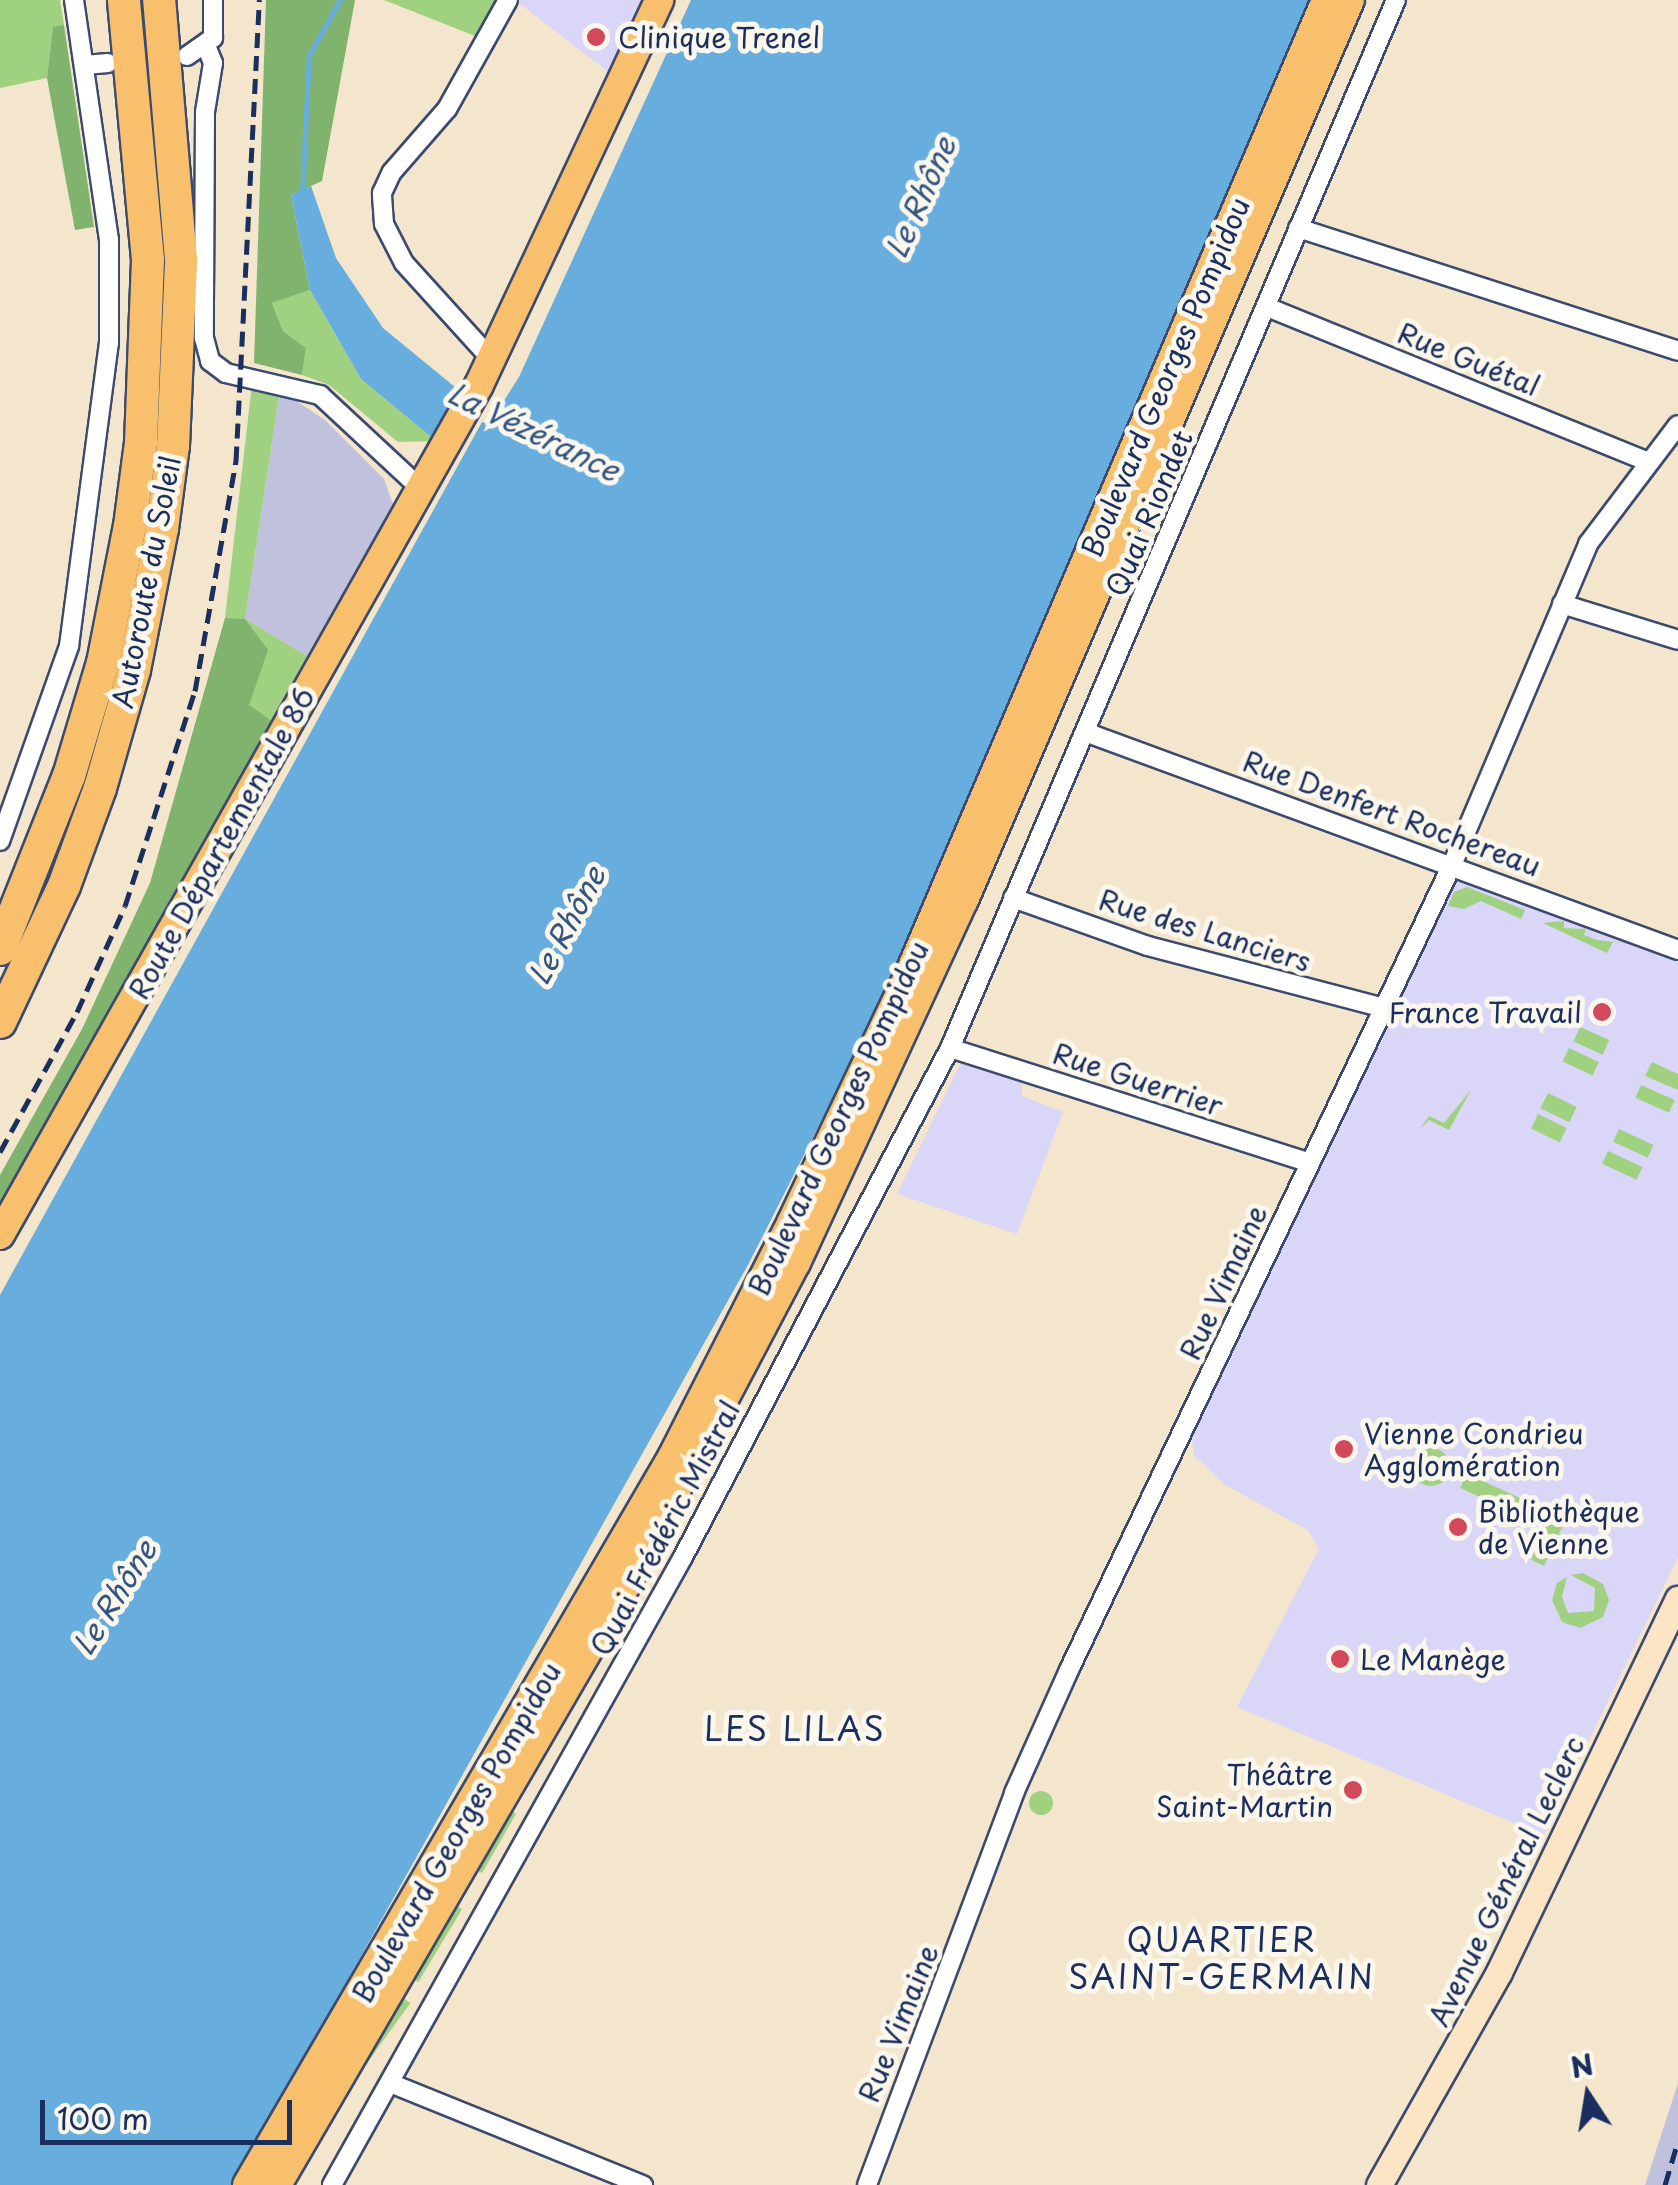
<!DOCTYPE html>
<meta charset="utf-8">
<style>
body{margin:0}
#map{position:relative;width:1678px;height:2185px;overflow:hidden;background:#f3e6cc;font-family:"Playpen Sans",sans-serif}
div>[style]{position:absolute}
.built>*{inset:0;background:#dad6f7}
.industrial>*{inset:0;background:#c0c2dd}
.green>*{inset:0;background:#9fd180;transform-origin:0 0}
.round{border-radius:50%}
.forest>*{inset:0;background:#7fb36e}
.water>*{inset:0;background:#67aede}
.stream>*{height:5px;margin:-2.5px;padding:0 2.5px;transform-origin:2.5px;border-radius:2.5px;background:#67aede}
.roads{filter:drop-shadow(2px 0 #3b4a6e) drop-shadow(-2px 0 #3b4a6e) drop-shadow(0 2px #3b4a6e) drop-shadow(0 -2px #3b4a6e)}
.street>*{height:18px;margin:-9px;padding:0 9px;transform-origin:9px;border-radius:9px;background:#fff}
.secondary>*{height:25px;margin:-12.5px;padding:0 12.5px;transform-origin:12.5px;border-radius:12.5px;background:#fce5c4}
.primary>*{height:28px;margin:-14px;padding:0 14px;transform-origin:14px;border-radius:14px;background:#f8bf6c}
.highway>*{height:32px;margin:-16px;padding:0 16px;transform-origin:16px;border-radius:16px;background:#f8bf6c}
.rail>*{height:5px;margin-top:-2.5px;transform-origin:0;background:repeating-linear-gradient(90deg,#1b2f5e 0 15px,transparent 0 23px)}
.dots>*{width:28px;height:28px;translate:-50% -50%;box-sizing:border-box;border:5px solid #fbf7ec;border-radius:50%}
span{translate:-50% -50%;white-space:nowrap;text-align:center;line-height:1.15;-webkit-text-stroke:10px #fbf7ec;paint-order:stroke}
.poi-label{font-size:28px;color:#1b2f5e}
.left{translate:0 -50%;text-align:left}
.right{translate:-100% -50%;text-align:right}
.street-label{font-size:28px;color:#1b2f5e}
.water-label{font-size:30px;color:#325584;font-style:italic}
.quarter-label{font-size:32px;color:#1b2f5e;letter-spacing:2.5px}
.north{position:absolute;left:1538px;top:2045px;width:100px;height:100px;-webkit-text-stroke:8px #fbf7ec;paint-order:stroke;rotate:348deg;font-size:28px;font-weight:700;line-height:40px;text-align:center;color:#1b2f5e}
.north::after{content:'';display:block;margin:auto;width:35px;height:45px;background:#1b2f5e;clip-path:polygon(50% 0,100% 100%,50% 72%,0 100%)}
.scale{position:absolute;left:40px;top:2100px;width:252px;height:45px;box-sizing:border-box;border:5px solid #1b2f5e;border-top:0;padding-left:12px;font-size:30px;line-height:35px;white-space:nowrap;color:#1b2f5e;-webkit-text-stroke:8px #fbf7ec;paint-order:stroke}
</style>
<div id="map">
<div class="built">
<i style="clip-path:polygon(515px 0,647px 0,612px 75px)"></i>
<i style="clip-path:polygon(1458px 875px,1678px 956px,1678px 1557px,1543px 1835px,1237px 1707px,1319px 1549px,1308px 1530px,1225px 1485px,1194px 1455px,1191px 1434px)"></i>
<i style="clip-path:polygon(963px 1058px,1022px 1077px,1022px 1096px,1063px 1112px,1017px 1234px,897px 1194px)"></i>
</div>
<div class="industrial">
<i style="clip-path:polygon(280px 390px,325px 420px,384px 479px,393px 504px,307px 656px,245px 619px)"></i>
<i style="clip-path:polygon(1678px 2083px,1678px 2185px,1645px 2185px)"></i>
</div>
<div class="green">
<i style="clip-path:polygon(0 0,60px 0,64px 25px,53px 28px,47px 78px,0 88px)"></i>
<i style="clip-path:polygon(384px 0,500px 0,480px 38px)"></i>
<i style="clip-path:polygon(310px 290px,361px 379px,436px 441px,398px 442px,329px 385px,302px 375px,306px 348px,283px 331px,272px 303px)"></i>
<i style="clip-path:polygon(252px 384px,280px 390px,245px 619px,307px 656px,271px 720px,248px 705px,225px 618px)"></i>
<i style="clip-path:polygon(1467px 887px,1525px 910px,1521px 919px,1481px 901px,1464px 909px,1448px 906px,1454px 892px)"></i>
<i style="clip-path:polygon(1564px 921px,1564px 928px,1586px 929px,1584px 935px,1597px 940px,1626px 943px,1613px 942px,1607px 953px,1543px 923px)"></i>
<i style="left:1580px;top:1027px;width:32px;height:16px;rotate:24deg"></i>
<i style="left:1569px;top:1048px;width:33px;height:15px;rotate:25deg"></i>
<i style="clip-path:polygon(1652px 1062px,1678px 1074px,1678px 1090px,1645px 1076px)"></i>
<i style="left:1641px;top:1085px;width:37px;height:14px;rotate:24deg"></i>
<i style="clip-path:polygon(1471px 1090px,1449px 1130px,1429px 1120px,1420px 1129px,1429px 1116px,1444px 1123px)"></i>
<i style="left:1548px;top:1093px;width:32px;height:17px;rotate:26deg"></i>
<i style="left:1538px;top:1114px;width:32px;height:16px;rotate:26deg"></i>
<i style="left:1619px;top:1129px;width:38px;height:14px;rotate:25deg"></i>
<i style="left:1608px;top:1151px;width:38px;height:14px;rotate:25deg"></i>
<i class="round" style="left:1412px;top:1448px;width:38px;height:38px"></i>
<i style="clip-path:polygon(1467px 1474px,1566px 1519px,1544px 1566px,1531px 1560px,1546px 1527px,1460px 1488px)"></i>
<i style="clip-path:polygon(1583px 1573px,1603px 1584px,1609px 1600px,1603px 1617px,1580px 1628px,1562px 1622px,1552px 1600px,1557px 1583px,1567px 1577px,1562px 1597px,1568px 1613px,1594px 1611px,1595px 1588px,1571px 1575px)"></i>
<i class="round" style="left:1029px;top:1791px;width:24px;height:24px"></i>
<i style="clip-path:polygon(512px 1811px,516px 1814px,482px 1873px,477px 1870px)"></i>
<i style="left:457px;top:1906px;width:6px;height:85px;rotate:31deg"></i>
<i style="left:403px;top:1998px;width:9px;height:216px;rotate:36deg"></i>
</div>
<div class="forest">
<i style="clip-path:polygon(266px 0,355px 0,322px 181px,291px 195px,310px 290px,272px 303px,283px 331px,306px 348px,302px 375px,254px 363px)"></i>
<i style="clip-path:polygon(64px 25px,94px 227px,75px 230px,47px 78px,53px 27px)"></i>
<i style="clip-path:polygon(225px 618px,245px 619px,268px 650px,249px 705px,271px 720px,0 1212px,0 1175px,82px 1029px,150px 883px)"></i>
</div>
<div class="water">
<i style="clip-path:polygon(691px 0,1315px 0,875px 1015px,749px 1263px,233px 2185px,0 2185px,0 1295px,482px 422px,489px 424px,519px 377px)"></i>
<i style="clip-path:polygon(311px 186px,336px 258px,383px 328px,461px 392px,436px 441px,361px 379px,310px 290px,291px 195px)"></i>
</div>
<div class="stream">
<i style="left:302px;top:193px;width:138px;rotate:-87.1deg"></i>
<i style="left:309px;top:55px;width:63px;rotate:-60.6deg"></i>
</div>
<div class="roads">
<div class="street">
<i style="left:207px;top:48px;width:16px;rotate:68deg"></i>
<i style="left:213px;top:63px;width:50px;rotate:99.3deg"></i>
<i style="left:205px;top:112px;width:226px;rotate:90.3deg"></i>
<i style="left:204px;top:338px;width:24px;rotate:75deg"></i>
<i style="left:210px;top:361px;width:20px;rotate:37deg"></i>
<i style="left:226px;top:373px;width:97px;rotate:13.2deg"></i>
<i style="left:320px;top:395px;width:138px;rotate:42.9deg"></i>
<i style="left:187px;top:56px;width:32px;rotate:-35deg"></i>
<i style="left:213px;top:38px;width:38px;rotate:-90deg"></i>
<i style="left:85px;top:65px;width:23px;rotate:-5deg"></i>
<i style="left:1298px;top:228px;width:399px;rotate:17.9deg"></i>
<i style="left:1267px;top:307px;width:412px;rotate:22.1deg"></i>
<i style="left:492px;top:360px;width:131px;rotate:-132.2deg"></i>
<i style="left:404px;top:263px;width:44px;rotate:-117.1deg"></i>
<i style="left:384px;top:224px;width:31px;rotate:-94deg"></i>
<i style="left:382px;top:193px;width:23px;rotate:-65deg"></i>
<i style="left:392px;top:172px;width:84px;rotate:-48.9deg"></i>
<i style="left:447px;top:109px;width:125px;rotate:-60.8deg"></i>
<i style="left:1562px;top:604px;width:121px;rotate:17.2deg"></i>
<i style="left:1085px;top:732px;width:632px;rotate:20.18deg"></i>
<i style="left:0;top:841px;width:207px;rotate:-70.5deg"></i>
<i style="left:69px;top:646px;width:306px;rotate:-82.5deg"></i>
<i style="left:109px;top:343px;width:103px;rotate:-90deg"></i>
<i style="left:109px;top:240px;width:243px;rotate:-98.3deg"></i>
<i style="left:1013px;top:898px;width:143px;rotate:19.6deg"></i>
<i style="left:1148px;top:946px;width:244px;rotate:14.7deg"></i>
<i style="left:950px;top:1048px;width:378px;rotate:17.7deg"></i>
<i style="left:390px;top:2083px;width:273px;rotate:22deg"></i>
<i style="left:332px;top:2185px;width:719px;rotate:-60.8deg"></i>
<i style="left:683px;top:1557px;width:575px;rotate:-62.32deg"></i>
<i style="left:950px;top:1048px;width:1139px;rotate:-66.95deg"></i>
<i style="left:867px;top:2185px;width:419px;rotate:-69.4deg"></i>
<i style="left:1014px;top:1793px;width:135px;rotate:-65.9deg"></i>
<i style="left:1069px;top:1670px;width:891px;rotate:-64.56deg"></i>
<i style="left:1452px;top:865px;width:349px;rotate:-67deg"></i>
<i style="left:1588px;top:544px;width:149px;rotate:-52.9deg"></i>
</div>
<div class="secondary">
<i style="left:1379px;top:2185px;width:244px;rotate:-60.6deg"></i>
<i style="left:1499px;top:1972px;width:414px;rotate:-64.4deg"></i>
</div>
<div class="primary">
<i style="left:0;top:1235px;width:976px;rotate:-60.6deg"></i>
<i style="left:479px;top:385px;width:425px;rotate:-64.9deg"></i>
<i style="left:247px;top:2185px;width:843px;rotate:-59.72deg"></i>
<i style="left:672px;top:1457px;width:265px;rotate:-63deg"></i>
<i style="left:792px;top:1221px;width:266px;rotate:-64.6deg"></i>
<i style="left:906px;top:981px;width:1067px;rotate:-66.82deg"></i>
<i style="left:277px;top:2185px;width:694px;rotate:-59.81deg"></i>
<i style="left:626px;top:1585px;width:364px;rotate:-62.2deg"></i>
<i style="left:796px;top:1263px;width:400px;rotate:-65.2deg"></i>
<i style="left:964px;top:900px;width:979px;rotate:-66.79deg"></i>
</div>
<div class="highway">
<i style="left:0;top:949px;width:186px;rotate:-68.3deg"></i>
<i style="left:69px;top:776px;width:118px;rotate:-73.3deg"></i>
<i style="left:103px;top:663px;width:140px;rotate:-78.9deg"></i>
<i style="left:130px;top:526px;width:85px;rotate:-82.5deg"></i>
<i style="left:141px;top:442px;width:182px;rotate:-87.8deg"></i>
<i style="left:148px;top:260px;width:261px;rotate:-95.3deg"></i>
<i style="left:0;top:1022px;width:150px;rotate:-64.8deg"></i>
<i style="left:64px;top:886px;width:104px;rotate:-69.8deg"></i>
<i style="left:100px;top:788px;width:123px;rotate:-73.9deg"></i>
<i style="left:134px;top:670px;width:144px;rotate:-78.8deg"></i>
<i style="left:162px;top:529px;width:84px;rotate:-82.5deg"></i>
<i style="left:173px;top:446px;width:186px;rotate:-87.5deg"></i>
<i style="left:181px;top:260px;width:261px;rotate:-94.8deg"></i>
</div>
</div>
<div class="rail">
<i style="left:0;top:1152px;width:160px;rotate:-61.2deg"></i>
<i style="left:77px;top:1012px;width:116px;rotate:-65.6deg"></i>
<i style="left:125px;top:906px;width:226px;rotate:-72deg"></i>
<i style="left:195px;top:691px;width:234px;rotate:-79.9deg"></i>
<i style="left:236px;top:461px;width:462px;rotate:-87.1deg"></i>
<i style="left:1665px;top:2185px;width:46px;rotate:-73.5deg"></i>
</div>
<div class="dots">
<i style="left:596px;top:37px;background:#d1495b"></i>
<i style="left:1602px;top:1012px;background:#d1495b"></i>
<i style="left:1344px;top:1449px;background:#d1495b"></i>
<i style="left:1458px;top:1527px;background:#d1495b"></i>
<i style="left:1340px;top:1659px;background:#d1495b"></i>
<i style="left:1353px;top:1790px;background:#d1495b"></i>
</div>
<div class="poi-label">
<span class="left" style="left:618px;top:37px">Clinique Trenel</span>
<span class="right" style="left:1582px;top:1012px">France Travail</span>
<span class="left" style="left:1364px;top:1449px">Vienne Condrieu<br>Agglomération</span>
<span class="left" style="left:1478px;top:1527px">Bibliothèque<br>de Vienne</span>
<span class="left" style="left:1360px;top:1659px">Le Manège</span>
<span class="right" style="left:1333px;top:1790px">Théâtre<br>Saint-Martin</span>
</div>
<div class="street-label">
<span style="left:1469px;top:359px;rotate:22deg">Rue Guétal</span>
<span style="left:1165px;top:377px;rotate:-67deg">Boulevard Georges Pompidou</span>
<span style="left:1149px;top:513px;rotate:-67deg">Quai Riondet</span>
<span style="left:146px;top:582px;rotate:-79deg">Autoroute du Soleil</span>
<span style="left:1392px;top:813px;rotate:20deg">Rue Denfert Rochereau</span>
<span style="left:221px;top:843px;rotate:-61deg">Route Départementale 86</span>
<span style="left:1205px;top:930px;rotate:17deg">Rue des Lanciers</span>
<span style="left:1138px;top:1079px;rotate:18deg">Rue Guerrier</span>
<span style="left:838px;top:1118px;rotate:-65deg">Boulevard Georges Pompidou</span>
<span style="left:1223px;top:1282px;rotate:-65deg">Rue Vimaine</span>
<span style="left:665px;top:1528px;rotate:-62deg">Quai Frédéric Mistral</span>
<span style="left:456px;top:1832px;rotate:-60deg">Boulevard Georges Pompidou</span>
<span style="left:1506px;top:1881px;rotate:-64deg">Avenue Général Leclerc</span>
<span style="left:898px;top:2023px;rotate:-68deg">Rue Vimaine</span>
</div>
<div class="water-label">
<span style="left:920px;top:197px;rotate:-66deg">Le Rhône</span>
<span style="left:534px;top:431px;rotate:26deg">La Vézérance</span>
<span style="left:566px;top:925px;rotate:-62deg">Le Rhône</span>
<span style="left:114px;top:1597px;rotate:-58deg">Le Rhône</span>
</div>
<div class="quarter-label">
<span style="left:795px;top:1728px">LES LILAS</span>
<span style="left:1222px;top:1958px">QUARTIER<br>SAINT-GERMAIN</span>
</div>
<div class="north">N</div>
<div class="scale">100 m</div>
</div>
